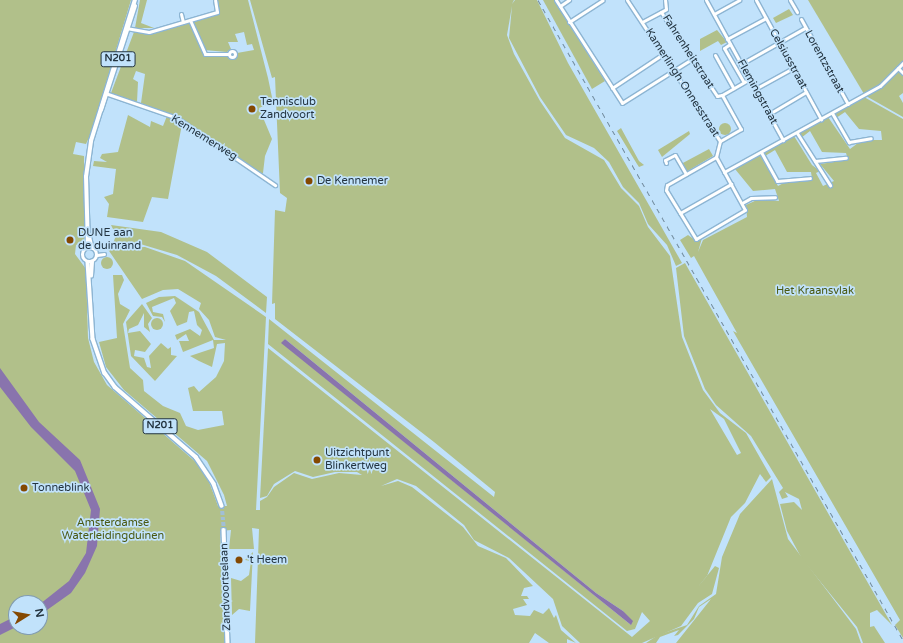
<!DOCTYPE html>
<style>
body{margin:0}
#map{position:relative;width:903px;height:643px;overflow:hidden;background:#c1e2fb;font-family:"Varela Round",sans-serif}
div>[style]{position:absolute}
.green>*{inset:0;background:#b1c08a}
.round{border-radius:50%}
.water>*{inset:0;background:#8974ad}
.major-tunnel>*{height:3.5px;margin-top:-1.75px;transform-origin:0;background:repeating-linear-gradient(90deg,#a1bfd6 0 3.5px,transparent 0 5.5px)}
.roads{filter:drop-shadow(1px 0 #8db5d3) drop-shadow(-1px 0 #8db5d3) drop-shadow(0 1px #8db5d3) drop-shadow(0 -1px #8db5d3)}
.minor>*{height:3px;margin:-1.5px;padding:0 1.5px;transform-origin:1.5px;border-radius:1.5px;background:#fff}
.minor>.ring{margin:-1.5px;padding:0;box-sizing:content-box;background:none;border:3px solid #fff;border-radius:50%}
.major>*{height:3.5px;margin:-1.75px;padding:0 1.75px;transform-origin:1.75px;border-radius:1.75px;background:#fff}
.major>.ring{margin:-1.75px;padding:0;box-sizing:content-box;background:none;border:3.5px solid #fff;border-radius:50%}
.rail>*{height:1px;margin-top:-0.5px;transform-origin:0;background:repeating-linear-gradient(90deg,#728b9d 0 5px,transparent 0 10px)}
.dots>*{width:11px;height:11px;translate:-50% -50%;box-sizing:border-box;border:2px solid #c1e2fb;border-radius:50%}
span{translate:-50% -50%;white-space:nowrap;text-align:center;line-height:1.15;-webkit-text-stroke:3.5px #c1e2fb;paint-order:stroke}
.shield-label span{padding:1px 3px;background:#c1e2fb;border:1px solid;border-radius:3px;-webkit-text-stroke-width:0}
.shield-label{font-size:10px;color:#233440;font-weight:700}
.street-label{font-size:11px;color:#233440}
.poi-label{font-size:11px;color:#233440}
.left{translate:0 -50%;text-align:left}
.park-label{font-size:11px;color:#4a5912}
.north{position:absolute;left:8px;top:595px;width:40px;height:40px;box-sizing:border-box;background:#c1e2fb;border:1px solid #829cb0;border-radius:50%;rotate:79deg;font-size:11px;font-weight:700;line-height:16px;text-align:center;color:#233440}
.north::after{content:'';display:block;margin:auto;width:14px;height:18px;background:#844902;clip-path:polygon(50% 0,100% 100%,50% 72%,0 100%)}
</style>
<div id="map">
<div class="green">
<i style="clip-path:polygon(evenodd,0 0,131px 0,91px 133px,86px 144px,76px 142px,73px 154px,84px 156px,84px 241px,76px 245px,75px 254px,86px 269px,88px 338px,94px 362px,107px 385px,198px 464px,208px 479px,218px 506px,227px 506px,224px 495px,207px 461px,124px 390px,106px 367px,99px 342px,117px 338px,113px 275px,122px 275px,124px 280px,118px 294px,120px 304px,130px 310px,123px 324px,130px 368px,143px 380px,144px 391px,163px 406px,180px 413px,186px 426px,198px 430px,224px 425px,222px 411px,193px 411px,188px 388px,194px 386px,199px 392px,216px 377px,224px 361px,225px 343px,217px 344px,212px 367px,199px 361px,190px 356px,214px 348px,213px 340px,183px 352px,179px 341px,189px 341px,186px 334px,177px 340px,175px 335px,190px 329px,200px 336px,202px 330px,197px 325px,194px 311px,189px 312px,187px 322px,177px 326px,170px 311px,176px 303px,174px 298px,152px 307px,153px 312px,163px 314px,165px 322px,162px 317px,153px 316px,146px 303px,159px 297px,175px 296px,199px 312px,214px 340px,226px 340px,215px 337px,209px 320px,199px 309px,201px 303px,178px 289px,163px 290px,142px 299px,107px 248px,145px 247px,185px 261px,266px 317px,256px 510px,260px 510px,260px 501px,267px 497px,274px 487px,294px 473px,312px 479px,339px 473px,362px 475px,357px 472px,335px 472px,313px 477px,295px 471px,274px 484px,267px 496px,260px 498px,268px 348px,632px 637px,650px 621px,642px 612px,635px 629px,627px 631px,268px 344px,269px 319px,494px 497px,495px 492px,434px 442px,275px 319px,275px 303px,272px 304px,275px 210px,285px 212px,287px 198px,280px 193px,275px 77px,272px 78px,250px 0,514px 0,512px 4px,515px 0,537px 0,568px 63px,682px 263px,676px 266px,667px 245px,648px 224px,639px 203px,623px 187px,609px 162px,594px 148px,566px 135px,540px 97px,509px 38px,512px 6px,507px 35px,514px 54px,540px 101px,565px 138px,604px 160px,621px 188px,639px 206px,648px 227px,670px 256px,682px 337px,703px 390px,720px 413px,746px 433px,771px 477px,766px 482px,760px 474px,745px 503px,731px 517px,707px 576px,697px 588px,715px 566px,719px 568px,712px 594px,698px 603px,681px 626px,642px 643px,580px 643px,562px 626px,553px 599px,509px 558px,474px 540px,464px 525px,416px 486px,397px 479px,381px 486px,371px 481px,381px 486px,398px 481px,412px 487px,463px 527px,478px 546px,506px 558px,533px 586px,524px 588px,521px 596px,527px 596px,529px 599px,523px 599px,527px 605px,513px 609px,515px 615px,530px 616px,534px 610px,543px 614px,549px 608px,554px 618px,556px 615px,561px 630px,576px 643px,567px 639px,567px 643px,549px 643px,535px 633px,529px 643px,255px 643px,259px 529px,252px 528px,254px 549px,229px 549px,231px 530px,220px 531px,225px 643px,0 643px,0 0,285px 339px,596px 593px,623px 611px,631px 625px,282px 343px,285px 339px,0 0,710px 409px,724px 419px,741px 453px,737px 455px,710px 409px,0 0,16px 603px,40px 603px,40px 627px,16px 627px,16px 603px)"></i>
<i style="clip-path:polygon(140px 0,147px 0,141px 23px,154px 28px,135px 28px)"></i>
<i style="clip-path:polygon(216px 0,248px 0,268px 78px,273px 102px,259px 108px,272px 139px,265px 156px,263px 173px,261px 174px,182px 120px,141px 103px,145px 74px,136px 71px,133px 79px,138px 82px,137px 102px,111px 93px,134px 32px,151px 33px,190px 21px,203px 52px,233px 58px,237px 53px,254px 50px,252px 44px,247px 45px,244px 32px,235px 34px,238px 42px,228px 42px,231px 49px,227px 52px,204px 50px,193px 20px,219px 12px)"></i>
<i style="clip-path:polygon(543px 0,554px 0,605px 81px,592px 89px)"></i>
<i style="clip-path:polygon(808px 0,903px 0,903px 61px,882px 83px,864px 94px)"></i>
<i style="clip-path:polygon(789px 9px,793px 15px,776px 23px,773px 18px)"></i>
<i style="clip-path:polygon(717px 30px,727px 42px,721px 45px,718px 41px,700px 51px,700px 39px)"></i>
<i style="clip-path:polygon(898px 71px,903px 76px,903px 93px,899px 96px,903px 103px,903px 117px,866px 96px,882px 87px)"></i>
<i style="clip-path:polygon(864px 97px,903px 119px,903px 638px,895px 625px,900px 620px,733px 331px,737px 333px,694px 256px,691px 258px,680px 240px,688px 235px,695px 240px,702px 238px,698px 252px,703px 240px,747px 217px,746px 205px,759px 199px,779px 201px,775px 189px,753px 191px,735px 169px,760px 155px,778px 186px,791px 179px,812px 179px,811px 172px,787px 172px,775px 150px,765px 156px,765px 153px,794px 136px,812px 165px,820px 171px,816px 173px,823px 186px,834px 181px,820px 164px,848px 160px,846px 153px,822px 152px,810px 131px,801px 138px,800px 133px,828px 117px,850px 149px,862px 140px,882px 140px,881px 131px,859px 129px,845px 112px,836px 118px,834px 114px)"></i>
<i style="clip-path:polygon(128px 115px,150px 127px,151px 121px,163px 126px,167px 116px,182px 124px,168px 199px,152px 197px,143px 222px,107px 217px,109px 204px,104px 197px,113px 194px,116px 169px,93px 166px,94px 161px,107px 162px,100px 158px,102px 154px,118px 152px)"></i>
<i class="round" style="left:719px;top:123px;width:12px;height:12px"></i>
<i style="clip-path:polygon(621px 128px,639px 161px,644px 165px,639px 167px,637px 164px,617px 131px)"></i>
<i style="clip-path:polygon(689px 131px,690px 134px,662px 157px,658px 150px)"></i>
<i style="clip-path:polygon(709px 149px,713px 156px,686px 172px,681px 164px)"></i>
<i style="clip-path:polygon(111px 225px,161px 232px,207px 252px,267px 297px,266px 313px,216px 276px,177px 255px,137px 243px,113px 244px,116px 235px)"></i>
<i class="round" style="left:101px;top:257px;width:12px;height:12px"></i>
<i style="clip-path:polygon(685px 263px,892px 625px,877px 610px,870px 613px,870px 627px,874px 626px,885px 643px,863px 643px,857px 627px,802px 559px,787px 531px,780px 504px,794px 502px,802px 510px,799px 499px,785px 492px,788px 497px,782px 499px,779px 492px,783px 488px,751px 436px,716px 405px,705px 389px,684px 336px,676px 268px)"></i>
<i style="clip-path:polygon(142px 304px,152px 318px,148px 324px,150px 332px,144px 327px,144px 313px,138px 325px,129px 329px,128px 333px,140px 331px,151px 344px,145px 352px,135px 350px,134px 356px,144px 358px,147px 367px,151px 368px,149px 356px,161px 343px,168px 349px,171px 347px,171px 355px,177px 356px,155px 381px,131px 356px,126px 322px)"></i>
<i class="round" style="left:151px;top:318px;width:12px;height:12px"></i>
<i style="clip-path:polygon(772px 479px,788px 539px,856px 629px,861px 643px,676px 643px,711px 599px,699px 607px,694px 619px,678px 635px,674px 636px,679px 630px,660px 637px,656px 643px,646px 643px,658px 635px,687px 625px,699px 606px,716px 594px,722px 557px,740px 514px)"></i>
<i style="clip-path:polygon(253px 552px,250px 611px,239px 609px,232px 615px,231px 578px,241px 581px,249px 575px,251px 561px,245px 560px)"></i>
</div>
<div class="water">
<i style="clip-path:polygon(285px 339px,596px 593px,623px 611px,633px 621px,631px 625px,281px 343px)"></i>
<i style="clip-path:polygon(0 368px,39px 422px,80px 460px,100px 509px,97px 546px,85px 573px,71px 593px,40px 615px,40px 604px,69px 581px,86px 553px,91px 510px,75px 471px,31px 427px,0 387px)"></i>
<i style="clip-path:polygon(16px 616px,16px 627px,0 635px,0 624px)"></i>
</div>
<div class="major-tunnel">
<i style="left:222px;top:506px;width:24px;rotate:85deg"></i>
</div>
<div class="roads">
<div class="minor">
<i style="left:556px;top:0;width:122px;rotate:57.3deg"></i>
<i style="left:622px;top:103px;width:83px;rotate:-32.2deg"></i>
<i style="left:627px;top:0;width:169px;rotate:56.6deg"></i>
<i style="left:720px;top:141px;width:16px;rotate:104deg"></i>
<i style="left:716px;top:157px;width:60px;rotate:61.3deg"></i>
<i style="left:745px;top:210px;width:57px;rotate:149.4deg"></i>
<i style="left:696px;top:239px;width:57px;rotate:-121.5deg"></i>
<i style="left:666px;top:190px;width:5px;rotate:-79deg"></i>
<i style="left:667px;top:185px;width:56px;rotate:-29.7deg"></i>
<i style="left:706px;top:0;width:160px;rotate:61.2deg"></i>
<i style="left:756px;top:0;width:136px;rotate:61.4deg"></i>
<i style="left:790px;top:0;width:14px;rotate:60deg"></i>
<i style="left:560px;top:6px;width:11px;rotate:-34deg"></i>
<i style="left:661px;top:12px;width:101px;rotate:56.3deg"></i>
<i style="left:717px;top:96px;width:5px;rotate:-11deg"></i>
<i style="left:722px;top:95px;width:39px;rotate:61deg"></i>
<i style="left:741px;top:129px;width:24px;rotate:150deg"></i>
<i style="left:181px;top:14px;width:8px;rotate:76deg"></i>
<i style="left:714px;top:14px;width:29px;rotate:-29deg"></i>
<i style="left:801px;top:19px;width:97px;rotate:61.1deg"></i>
<i style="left:190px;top:20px;width:37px;rotate:66deg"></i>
<i style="left:205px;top:54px;width:24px"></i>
<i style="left:569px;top:22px;width:40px;rotate:-32.9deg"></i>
<i style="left:642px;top:22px;width:27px;rotate:-28deg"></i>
<i style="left:666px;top:9px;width:9px;rotate:-96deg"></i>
<i style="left:126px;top:28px;width:23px;rotate:10deg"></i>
<i style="left:149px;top:32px;width:71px;rotate:-16.4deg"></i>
<i style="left:217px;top:12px;width:12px;rotate:-99deg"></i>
<i style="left:727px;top:39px;width:44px;rotate:-28.3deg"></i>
<i style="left:730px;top:44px;width:7px;rotate:146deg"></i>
<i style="left:724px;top:48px;width:39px;rotate:60deg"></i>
<i class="ring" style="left:229px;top:51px;width:3px;height:3px"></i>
<i style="left:715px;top:55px;width:38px;rotate:61deg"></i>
<i style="left:741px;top:64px;width:73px;rotate:-29.4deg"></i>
<i style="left:898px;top:68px;width:7px;rotate:45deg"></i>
<i style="left:612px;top:88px;width:61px;rotate:-33.7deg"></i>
<i style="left:755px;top:89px;width:43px;rotate:-28.9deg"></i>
<i style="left:105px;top:93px;width:76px;rotate:19.1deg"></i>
<i style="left:177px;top:118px;width:119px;rotate:34.4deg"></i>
<i style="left:722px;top:95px;width:28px;rotate:-30deg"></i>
<i style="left:832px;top:113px;width:34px;rotate:60deg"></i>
<i style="left:849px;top:142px;width:22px;rotate:-10deg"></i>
<i style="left:769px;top:114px;width:43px;rotate:-30.7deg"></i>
<i style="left:797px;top:133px;width:62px;rotate:57.6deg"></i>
<i style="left:761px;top:152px;width:33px;rotate:61deg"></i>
<i style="left:777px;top:181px;width:33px;rotate:-5deg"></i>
<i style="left:815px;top:161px;width:31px;rotate:-6deg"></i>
<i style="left:666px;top:163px;width:3px;rotate:-108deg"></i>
<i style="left:665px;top:160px;width:11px;rotate:-27deg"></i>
<i style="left:675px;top:155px;width:22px;rotate:60deg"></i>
<i style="left:724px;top:172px;width:178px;rotate:-28.9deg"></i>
<i style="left:880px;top:86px;width:33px;rotate:-45deg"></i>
<i style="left:742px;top:203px;width:10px;rotate:-29deg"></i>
<i style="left:751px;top:198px;width:24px;rotate:-2deg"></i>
<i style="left:680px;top:213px;width:59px;rotate:-29.6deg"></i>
<i style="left:97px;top:255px;width:7px;rotate:-8deg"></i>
</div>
<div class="major">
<i style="left:101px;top:110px;width:109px;rotate:-71.9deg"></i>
<i style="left:89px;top:234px;width:14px;rotate:78deg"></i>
<i style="left:88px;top:248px;width:71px;rotate:-91.6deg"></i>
<i style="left:86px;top:177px;width:36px;rotate:-82deg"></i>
<i style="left:91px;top:141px;width:148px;rotate:-72.7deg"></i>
<i class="ring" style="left:83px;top:248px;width:10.5px;height:10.5px"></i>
<i style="left:88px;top:262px;width:77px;rotate:86.3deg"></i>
<i style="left:93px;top:339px;width:36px;rotate:71deg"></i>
<i style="left:105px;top:373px;width:17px;rotate:54deg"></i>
<i style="left:115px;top:387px;width:107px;rotate:40.8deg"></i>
<i style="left:196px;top:457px;width:32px;rotate:56deg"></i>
<i style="left:214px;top:484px;width:23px;rotate:70deg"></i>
<i style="left:91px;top:276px;width:14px;rotate:-86deg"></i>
<i style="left:224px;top:530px;width:113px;rotate:88deg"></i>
</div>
</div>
<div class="rail">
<i style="left:538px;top:0;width:737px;rotate:60.3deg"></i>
</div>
<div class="dots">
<i style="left:252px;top:109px;background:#844902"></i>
<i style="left:309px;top:181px;background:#844902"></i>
<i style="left:70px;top:240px;background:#844902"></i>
<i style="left:317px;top:460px;background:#844902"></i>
<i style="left:24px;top:488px;background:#844902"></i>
<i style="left:239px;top:560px;background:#844902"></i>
</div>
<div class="shield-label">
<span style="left:118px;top:59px">N201</span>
<span style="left:160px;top:426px">N201</span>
</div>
<div class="street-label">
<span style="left:688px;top:52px;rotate:57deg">Fahrenheitstraat</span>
<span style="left:788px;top:59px;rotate:61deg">Celsiusstraat</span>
<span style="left:824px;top:62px;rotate:61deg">Lorentzstraat</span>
<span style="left:682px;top:83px;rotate:57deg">Kamerlingh Onnesstraat</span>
<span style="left:757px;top:92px;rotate:61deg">Flemingstraat</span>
<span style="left:204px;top:138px;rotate:32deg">Kennemerweg</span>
<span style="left:226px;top:587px;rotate:-92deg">Zandvoortselaan</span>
</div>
<div class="poi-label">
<span class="left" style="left:260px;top:109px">Tennisclub<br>Zandvoort</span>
<span class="left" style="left:317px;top:181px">De Kennemer</span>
<span class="left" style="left:78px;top:240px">DUNE aan<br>de duinrand</span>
<span class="left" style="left:325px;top:460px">Uitzichtpunt<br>Blinkertweg</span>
<span class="left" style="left:32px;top:488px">Tonneblink</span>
<span class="left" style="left:247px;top:560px">'t Heem</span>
</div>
<div class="park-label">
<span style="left:815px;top:291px">Het Kraansvlak</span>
<span style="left:113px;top:530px">Amsterdamse<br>Waterleidingduinen</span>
</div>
<div class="north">N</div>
</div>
